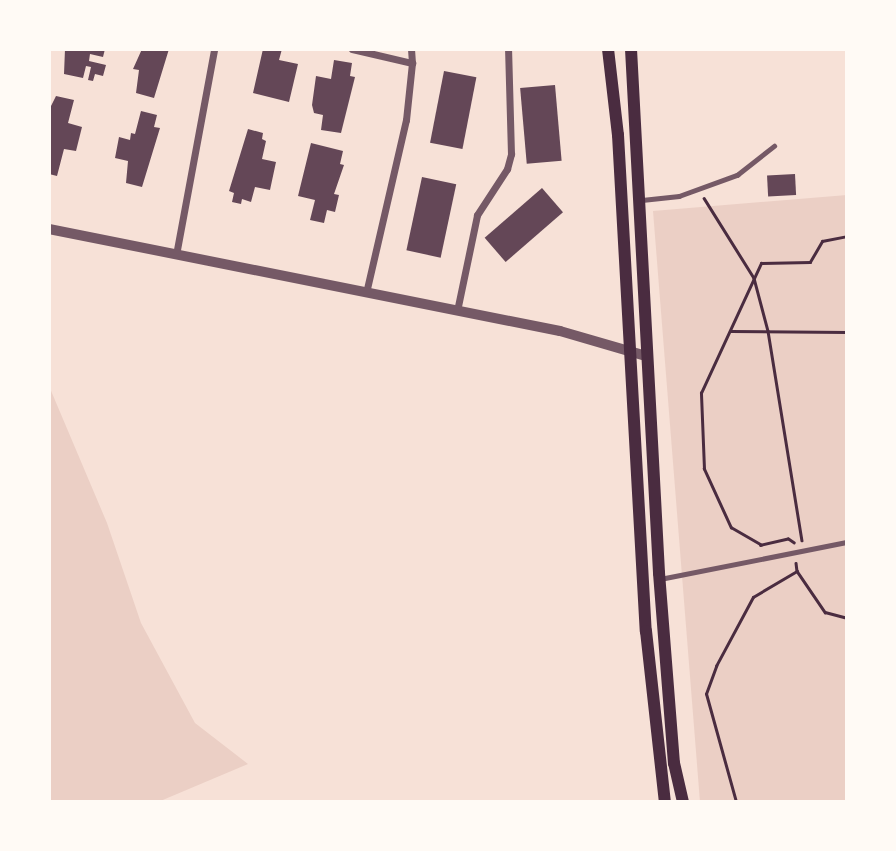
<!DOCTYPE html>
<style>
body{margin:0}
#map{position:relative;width:896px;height:851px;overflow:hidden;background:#f7e1d7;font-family:"Zilla Slab",serif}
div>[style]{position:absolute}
.green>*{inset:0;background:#ebcfc5}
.building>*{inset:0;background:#644757;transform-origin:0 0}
.path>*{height:2.5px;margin:-1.25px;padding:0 1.25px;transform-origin:1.25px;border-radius:1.25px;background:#4a2c40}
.service>*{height:4.5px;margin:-2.25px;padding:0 2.25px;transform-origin:2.25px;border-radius:2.25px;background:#755966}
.minor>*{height:7px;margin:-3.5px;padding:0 3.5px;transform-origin:3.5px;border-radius:3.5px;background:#755966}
.tertiary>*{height:10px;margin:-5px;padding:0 5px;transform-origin:5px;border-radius:5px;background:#755966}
.secondary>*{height:12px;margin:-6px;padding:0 6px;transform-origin:6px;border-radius:6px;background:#4a2c40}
span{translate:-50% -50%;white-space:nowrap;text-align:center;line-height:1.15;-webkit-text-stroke:7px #fffaf5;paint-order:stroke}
.frame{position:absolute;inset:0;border:51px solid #fffaf5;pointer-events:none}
</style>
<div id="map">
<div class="green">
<i style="clip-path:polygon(847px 195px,847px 802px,700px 802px,653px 211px)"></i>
<i style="clip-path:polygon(49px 386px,107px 523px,141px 623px,195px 723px,248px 764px,158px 802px,49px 802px)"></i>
</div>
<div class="building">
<i style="clip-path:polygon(65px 49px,105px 49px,103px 57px,90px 54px,89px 61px,106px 65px,103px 76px,95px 74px,93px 81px,88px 80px,91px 67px,86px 66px,83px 78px,64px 74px)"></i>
<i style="clip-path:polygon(142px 49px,169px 49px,154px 98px,136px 93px,139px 70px,133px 69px)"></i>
<i style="clip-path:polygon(263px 49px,282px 49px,279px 60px,298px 64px,289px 102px,253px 93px)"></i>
<i style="clip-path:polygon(334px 60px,352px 63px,350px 76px,355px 77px,341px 133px,321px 130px,323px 115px,314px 113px,312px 105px,316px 76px,331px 79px)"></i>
<i style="left:444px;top:71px;width:33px;height:73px;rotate:11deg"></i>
<i style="left:555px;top:85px;width:76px;height:35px;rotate:85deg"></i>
<i style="clip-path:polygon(56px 96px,74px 100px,68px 123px,82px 127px,76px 151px,64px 149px,57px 176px,49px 174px,49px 110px)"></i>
<i style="clip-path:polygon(141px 111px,157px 115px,154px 127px,160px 128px,142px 187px,126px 183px,128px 161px,115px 158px,119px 137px,130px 140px,131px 133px,135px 134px)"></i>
<i style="clip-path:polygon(248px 129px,263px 133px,262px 139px,266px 141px,262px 159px,276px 162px,270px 190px,255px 187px,251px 202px,242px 199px,241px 204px,232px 202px,234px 193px,229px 191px)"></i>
<i style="clip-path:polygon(311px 143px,343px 151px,340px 164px,344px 165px,334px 194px,339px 195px,335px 212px,327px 210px,324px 223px,310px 220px,315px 200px,298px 196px)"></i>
<i style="left:795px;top:174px;width:21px;height:28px;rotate:87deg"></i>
<i style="left:422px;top:177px;width:35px;height:75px;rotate:12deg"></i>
<i style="left:542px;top:188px;width:32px;height:76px;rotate:49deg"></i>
</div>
<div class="path">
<i style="left:704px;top:198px;width:94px;rotate:58deg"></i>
<i style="left:754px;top:278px;width:55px;rotate:75.2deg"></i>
<i style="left:768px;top:331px;width:212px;rotate:80.8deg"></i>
<i style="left:731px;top:331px;width:116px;rotate:0.5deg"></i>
<i style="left:794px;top:543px;width:7px;rotate:-146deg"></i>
<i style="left:788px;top:539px;width:28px;rotate:167deg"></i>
<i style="left:761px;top:545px;width:34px;rotate:-150deg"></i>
<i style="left:731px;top:528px;width:65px;rotate:-114.6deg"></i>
<i style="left:704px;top:469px;width:76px;rotate:-92.3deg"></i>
<i style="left:701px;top:393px;width:143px;rotate:-65.2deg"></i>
<i style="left:761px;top:263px;width:49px;rotate:-1.2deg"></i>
<i style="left:810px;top:262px;width:24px;rotate:-60deg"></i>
<i style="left:822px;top:241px;width:25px;rotate:-11deg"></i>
<i style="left:796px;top:563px;width:8px;rotate:83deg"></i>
<i style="left:797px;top:571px;width:50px;rotate:55.7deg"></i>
<i style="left:825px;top:612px;width:23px;rotate:15deg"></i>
<i style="left:736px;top:802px;width:112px;rotate:-105.5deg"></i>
<i style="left:706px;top:694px;width:30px;rotate:-70deg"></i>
<i style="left:716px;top:666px;width:78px;rotate:-61.8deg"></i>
<i style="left:753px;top:597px;width:51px;rotate:-30.6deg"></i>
</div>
<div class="service">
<i style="left:642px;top:200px;width:37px;rotate:-6deg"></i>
<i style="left:679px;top:196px;width:62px;rotate:-19.9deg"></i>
<i style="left:737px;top:175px;width:47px;rotate:-38.1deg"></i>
<i style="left:660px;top:579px;width:191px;rotate:-11.2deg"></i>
</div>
<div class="minor">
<i style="left:352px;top:49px;width:62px;rotate:13.1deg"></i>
<i style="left:412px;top:63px;width:14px;rotate:-94deg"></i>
<i style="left:176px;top:255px;width:209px;rotate:-79.5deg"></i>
<i style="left:366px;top:293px;width:178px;rotate:-77deg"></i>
<i style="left:406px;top:120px;width:57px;rotate:-84deg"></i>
<i style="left:457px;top:311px;width:98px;rotate:-78.2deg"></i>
<i style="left:477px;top:215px;width:55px;rotate:-56.9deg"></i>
<i style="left:507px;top:169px;width:16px;rotate:-75deg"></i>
<i style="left:511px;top:154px;width:105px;rotate:-91.6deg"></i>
</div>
<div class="tertiary">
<i style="left:49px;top:229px;width:521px;rotate:11.29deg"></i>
<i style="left:560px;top:331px;width:90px;rotate:16.2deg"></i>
</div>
<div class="secondary">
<i style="left:608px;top:49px;width:87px;rotate:83.4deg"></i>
<i style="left:618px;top:135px;width:497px;rotate:86.8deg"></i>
<i style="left:646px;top:631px;width:172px;rotate:83.7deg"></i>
<i style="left:631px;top:49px;width:525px;rotate:86.94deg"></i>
<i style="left:659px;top:573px;width:191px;rotate:85.5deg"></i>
<i style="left:674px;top:763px;width:40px;rotate:77deg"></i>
</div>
<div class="frame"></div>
</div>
